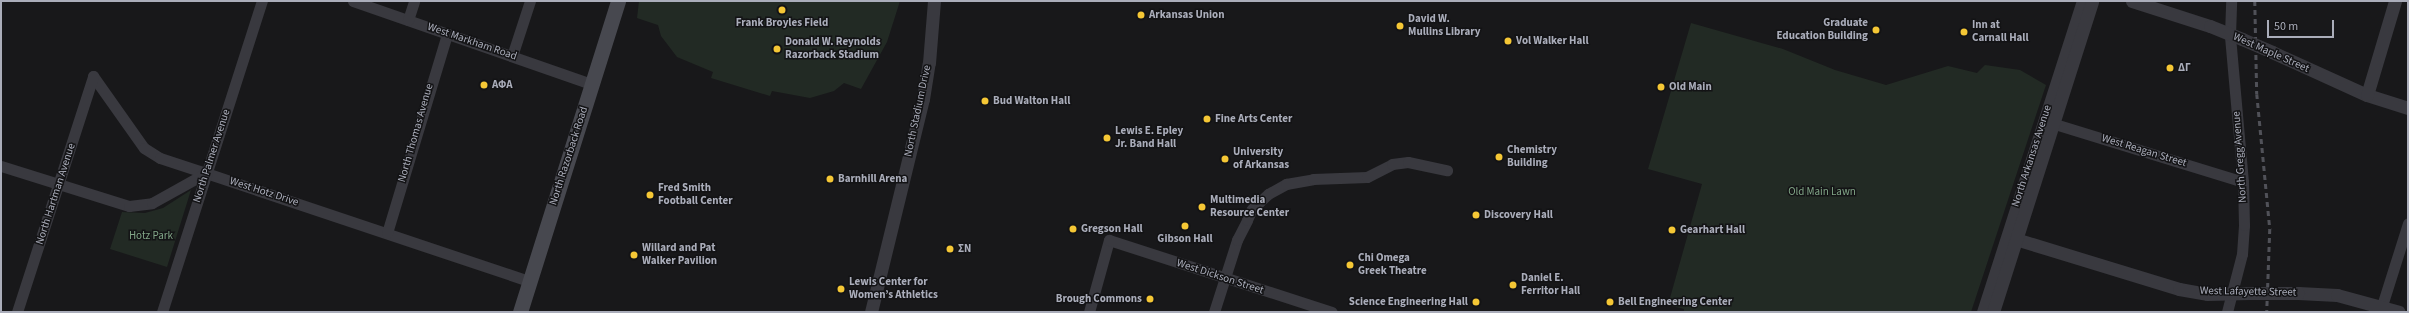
<!DOCTYPE html>
<meta charset="utf-8">
<style>
body{margin:0}
#map{position:relative;width:2409px;height:313px;overflow:hidden;background:#18181a;font-family:"Source Sans 3",sans-serif}
div>[style]{position:absolute}
.green>*{inset:0;background:#222a24}
.minor>*{height:11px;margin:-5.5px;padding:0 5.5px;transform-origin:5.5px;border-radius:5.5px;background:#39393f}
.tertiary>*{height:13px;margin:-6.5px;padding:0 6.5px;transform-origin:6.5px;border-radius:6.5px;background:#39393f}
.secondary>*{height:15px;margin:-7.5px;padding:0 7.5px;transform-origin:7.5px;border-radius:7.5px;background:#47484f}
.rail>*{height:2.5px;margin-top:-1.25px;transform-origin:0;background:repeating-linear-gradient(90deg,#505158 0 5px,transparent 0 9px)}
.tertiary-bridge>*{height:13px;margin:-6.5px;padding:0 6.5px;transform-origin:6.5px;border-radius:6.5px;background:#39393f}
.dots>*{width:11px;height:11px;translate:-50% -50%;box-sizing:border-box;border:2px solid #131315;border-radius:50%}
span{translate:-50% -50%;white-space:nowrap;text-align:center;line-height:1.15;-webkit-text-stroke:3px #131315;paint-order:stroke}
.poi-label{font-size:11px;color:#aaadba;font-weight:700}
.left{translate:0 -50%;text-align:left}
.right{translate:-100% -50%;text-align:right}
.street-label{font-size:11px;color:#aaadba}
.park-label{font-size:11px;color:#81a587}
.frame{position:absolute;inset:0;border:2px solid #aaadba;pointer-events:none}
.scale{position:absolute;left:2267px;top:20px;width:67px;height:18px;box-sizing:border-box;border:2px solid #aaadba;border-top:0;padding-left:5px;font-size:12px;line-height:14px;white-space:nowrap;color:#aaadba;-webkit-text-stroke:3px #131315;paint-order:stroke}
</style>
<div id="map">
<div class="green">
<i style="clip-path:polygon(639px 1px,900px 1px,887px 42px,861px 89px,844px 83px,834px 91px,810px 98px,772px 91px,770px 96px,711px 78px,713px 72px,677px 57px,661px 36px,658px 25px,637px 18px)"></i>
<i style="clip-path:polygon(1691px 23px,1783px 49px,1835px 70px,1886px 85px,1948px 66px,1977px 73px,1985px 65px,2020px 70px,2046px 85px,1971px 312px,1684px 312px,1684px 309px,1668px 305px,1702px 184px,1648px 169px)"></i>
<i style="clip-path:polygon(191px 190px,167px 267px,110px 249px,122px 212px,145px 213px,163px 208px)"></i>
</div>
<div class="minor">
<i style="left:353px;top:1px;width:253px;rotate:19.2deg"></i>
<i style="left:408px;top:20px;width:20px;rotate:-72deg"></i>
<i style="left:512px;top:56px;width:58px;rotate:-71.9deg"></i>
<i style="left:93px;top:76px;width:88px;rotate:54.7deg"></i>
<i style="left:144px;top:148px;width:19px;rotate:32deg"></i>
<i style="left:160px;top:158px;width:48px;rotate:18.1deg"></i>
<i style="left:2045px;top:121px;width:207px;rotate:17.1deg"></i>
<i style="left:1px;top:166px;width:134px;rotate:17.4deg"></i>
<i style="left:129px;top:206px;width:23px;rotate:-7deg"></i>
<i style="left:152px;top:203px;width:62px;rotate:-29.1deg"></i>
<i style="left:206px;top:173px;width:341px;rotate:18.5deg"></i>
<i style="left:387px;top:233px;width:208px;rotate:-73.2deg"></i>
<i style="left:17px;top:312px;width:248px;rotate:-72.1deg"></i>
<i style="left:162px;top:312px;width:327px;rotate:-72.2deg"></i>
<i style="left:1089px;top:312px;width:75px;rotate:-74.5deg"></i>
<i style="left:1109px;top:240px;width:234px;rotate:17.9deg"></i>
<i style="left:1214px;top:312px;width:76px;rotate:-72.3deg"></i>
<i style="left:1237px;top:240px;width:22px;rotate:-63deg"></i>
<i style="left:1247px;top:220px;width:12px;rotate:-66deg"></i>
<i style="left:1252px;top:209px;width:22px;rotate:-43deg"></i>
<i style="left:1268px;top:194px;width:21px;rotate:-29deg"></i>
<i style="left:1286px;top:184px;width:27px;rotate:-10deg"></i>
<i style="left:1313px;top:179px;width:54px;rotate:-2.1deg"></i>
<i style="left:1367px;top:177px;width:28px;rotate:-27deg"></i>
<i style="left:1392px;top:164px;width:16px;rotate:-7deg"></i>
<i style="left:1408px;top:162px;width:40px;rotate:12deg"></i>
<i style="left:2227px;top:312px;width:60px;rotate:-75.5deg"></i>
<i style="left:2242px;top:254px;width:29px;rotate:-86deg"></i>
<i style="left:2244px;top:225px;width:43px;rotate:-91.3deg"></i>
<i style="left:2243px;top:182px;width:148px;rotate:-95.1deg"></i>
<i style="left:2230px;top:35px;width:34px;rotate:-88deg"></i>
<i style="left:2380px;top:312px;width:93px;rotate:-72.5deg"></i>
</div>
<div class="tertiary">
<i style="left:2132px;top:1px;width:82px;rotate:17.8deg"></i>
<i style="left:2210px;top:26px;width:35px;rotate:22deg"></i>
<i style="left:2272px;top:52px;width:104px;rotate:24.4deg"></i>
<i style="left:2367px;top:95px;width:43px;rotate:17.6deg"></i>
<i style="left:2367px;top:95px;width:98px;rotate:-73.4deg"></i>
<i style="left:2009px;top:237px;width:178px;rotate:17deg"></i>
<i style="left:2179px;top:289px;width:28px;rotate:10deg"></i>
<i style="left:2207px;top:294px;width:42px;rotate:-1.4deg"></i>
<i style="left:2298px;top:293px;width:39px;rotate:3deg"></i>
<i style="left:2337px;top:295px;width:64px;rotate:15.3deg"></i>
<i style="left:871px;top:312px;width:219px;rotate:-76.3deg"></i>
<i style="left:923px;top:99px;width:36px;rotate:-81deg"></i>
<i style="left:929px;top:63px;width:62px;rotate:-85.4deg"></i>
<i style="left:1983px;top:312px;width:327px;rotate:-72.2deg"></i>
<i style="left:1993px;top:312px;width:326px;rotate:-72.3deg"></i>
</div>
<div class="secondary">
<i style="left:520px;top:312px;width:326px;rotate:-72.5deg"></i>
</div>
<div class="rail">
<i style="left:2255px;top:1px;width:93px;rotate:88.8deg"></i>
<i style="left:2257px;top:94px;width:136px;rotate:84.5deg"></i>
<i style="left:2270px;top:229px;width:83px;rotate:92.1deg"></i>
</div>
<div class="tertiary-bridge">
<i style="left:2242px;top:39px;width:33px;rotate:23deg"></i>
<i style="left:2249px;top:293px;width:49px"></i>
</div>
<div class="dots">
<i style="left:782px;top:10px;background:#f5c735"></i>
<i style="left:1141px;top:15px;background:#f5c735"></i>
<i style="left:1400px;top:26px;background:#f5c735"></i>
<i style="left:1876px;top:30px;background:#f5c735"></i>
<i style="left:1964px;top:32px;background:#f5c735"></i>
<i style="left:1508px;top:41px;background:#f5c735"></i>
<i style="left:777px;top:49px;background:#f5c735"></i>
<i style="left:2170px;top:68px;background:#f5c735"></i>
<i style="left:484px;top:85px;background:#f5c735"></i>
<i style="left:1661px;top:87px;background:#f5c735"></i>
<i style="left:985px;top:101px;background:#f5c735"></i>
<i style="left:1207px;top:119px;background:#f5c735"></i>
<i style="left:1107px;top:138px;background:#f5c735"></i>
<i style="left:1499px;top:157px;background:#f5c735"></i>
<i style="left:1225px;top:159px;background:#f5c735"></i>
<i style="left:830px;top:179px;background:#f5c735"></i>
<i style="left:650px;top:195px;background:#f5c735"></i>
<i style="left:1202px;top:207px;background:#f5c735"></i>
<i style="left:1476px;top:215px;background:#f5c735"></i>
<i style="left:1185px;top:226px;background:#f5c735"></i>
<i style="left:1073px;top:229px;background:#f5c735"></i>
<i style="left:1672px;top:230px;background:#f5c735"></i>
<i style="left:950px;top:249px;background:#f5c735"></i>
<i style="left:634px;top:255px;background:#f5c735"></i>
<i style="left:1350px;top:265px;background:#f5c735"></i>
<i style="left:1513px;top:285px;background:#f5c735"></i>
<i style="left:841px;top:289px;background:#f5c735"></i>
<i style="left:1150px;top:299px;background:#f5c735"></i>
<i style="left:1476px;top:302px;background:#f5c735"></i>
<i style="left:1610px;top:302px;background:#f5c735"></i>
</div>
<div class="poi-label">
<span class="left" style="left:1149px;top:15px">Arkansas Union</span>
<span class="left" style="left:1408px;top:26px">David W.<br>Mullins Library</span>
<span style="left:782px;top:23px">Frank Broyles Field</span>
<span class="right" style="left:1868px;top:30px">Graduate<br>Education Building</span>
<span class="left" style="left:1972px;top:32px">Inn at<br>Carnall Hall</span>
<span class="left" style="left:1516px;top:41px">Vol Walker Hall</span>
<span class="left" style="left:785px;top:49px">Donald W. Reynolds<br>Razorback Stadium</span>
<span class="left" style="left:2178px;top:68px">ΔΓ</span>
<span class="left" style="left:492px;top:85px">ΑΦΑ</span>
<span class="left" style="left:1669px;top:87px">Old Main</span>
<span class="left" style="left:993px;top:101px">Bud Walton Hall</span>
<span class="left" style="left:1215px;top:119px">Fine Arts Center</span>
<span class="left" style="left:1115px;top:138px">Lewis E. Epley<br>Jr. Band Hall</span>
<span class="left" style="left:1507px;top:157px">Chemistry<br>Building</span>
<span class="left" style="left:1233px;top:159px">University<br>of Arkansas</span>
<span class="left" style="left:838px;top:179px">Barnhill Arena</span>
<span class="left" style="left:658px;top:195px">Fred Smith<br>Football Center</span>
<span class="left" style="left:1210px;top:207px">Multimedia<br>Resource Center</span>
<span class="left" style="left:1484px;top:215px">Discovery Hall</span>
<span class="left" style="left:1081px;top:229px">Gregson Hall</span>
<span class="left" style="left:1680px;top:230px">Gearhart Hall</span>
<span style="left:1185px;top:239px">Gibson Hall</span>
<span class="left" style="left:642px;top:255px">Willard and Pat<br>Walker Pavilion</span>
<span class="left" style="left:958px;top:249px">ΣΝ</span>
<span class="left" style="left:1358px;top:265px">Chi Omega<br>Greek Theatre</span>
<span class="left" style="left:1521px;top:285px">Daniel E.<br>Ferritor Hall</span>
<span class="left" style="left:849px;top:289px">Lewis Center for<br>Women’s Athletics</span>
<span class="right" style="left:1142px;top:299px">Brough Commons</span>
<span class="right" style="left:1468px;top:302px">Science Engineering Hall</span>
<span class="left" style="left:1618px;top:302px">Bell Engineering Center</span>
</div>
<div class="street-label">
<span style="left:472px;top:42px;rotate:19deg">West Markham Road</span>
<span style="left:2271px;top:53px;rotate:24deg">West Maple Street</span>
<span style="left:918px;top:111px;rotate:-78deg">North Stadium Drive</span>
<span style="left:416px;top:133px;rotate:-74deg">North Thomas Avenue</span>
<span style="left:2144px;top:151px;rotate:17deg">West Reagan Street</span>
<span style="left:212px;top:156px;rotate:-72deg">North Palmer Avenue</span>
<span style="left:569px;top:156px;rotate:-72deg">North Razorback Road</span>
<span style="left:2032px;top:156px;rotate:-72deg">North Arkansas Avenue</span>
<span style="left:2240px;top:157px;rotate:-94deg">North Gregg Avenue</span>
<span style="left:264px;top:192px;rotate:18deg">West Hotz Drive</span>
<span style="left:56px;top:194px;rotate:-72deg">North Hartman Avenue</span>
<span style="left:1220px;top:277px;rotate:18deg">West Dickson Street</span>
<span style="left:2248px;top:292px;rotate:1deg">West Lafayette Street</span>
</div>
<div class="park-label">
<span style="left:1822px;top:192px">Old Main Lawn</span>
<span style="left:151px;top:236px">Hotz Park</span>
</div>
<div class="frame"></div>
<div class="scale">50 m</div>
</div>
